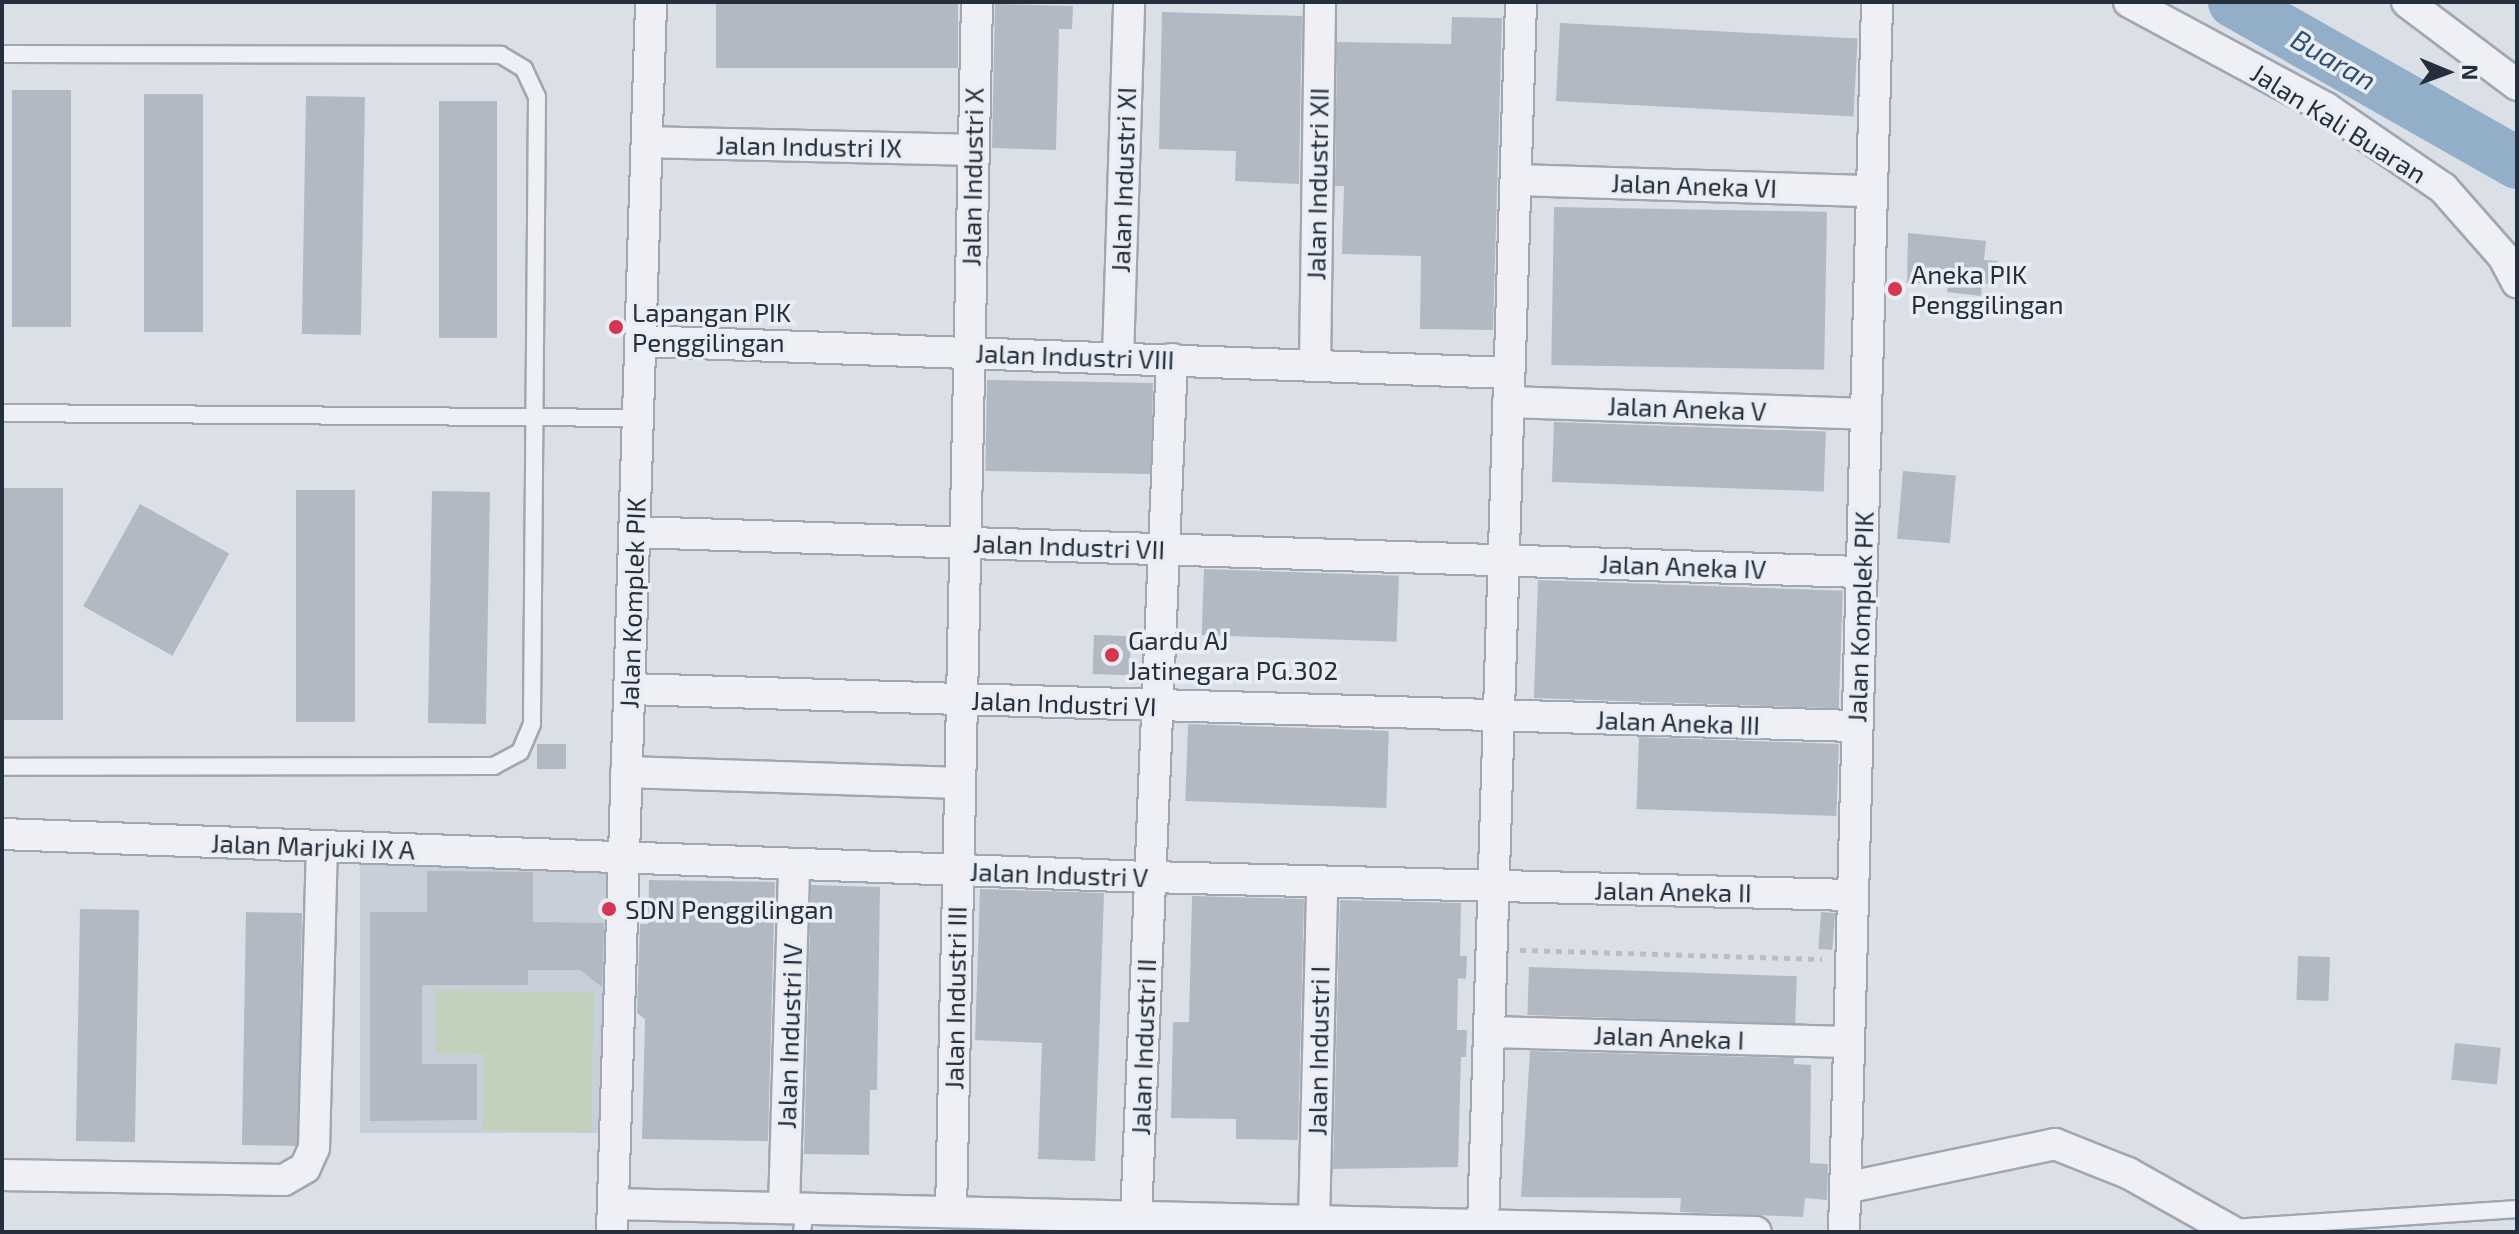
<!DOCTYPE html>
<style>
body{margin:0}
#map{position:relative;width:2519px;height:1234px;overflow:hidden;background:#dbe0e6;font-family:"Exo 2",sans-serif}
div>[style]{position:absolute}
.built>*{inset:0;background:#c9cfd8;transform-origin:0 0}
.green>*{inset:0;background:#c1d1bb}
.river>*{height:52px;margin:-26px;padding:0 26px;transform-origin:26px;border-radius:26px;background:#93aec9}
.building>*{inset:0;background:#b2b9c3;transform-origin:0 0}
.path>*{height:5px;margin-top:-2.5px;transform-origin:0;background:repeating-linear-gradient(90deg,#b9bec5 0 6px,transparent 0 12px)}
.roads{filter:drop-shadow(2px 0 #a0a7b0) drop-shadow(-2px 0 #a0a7b0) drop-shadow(0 2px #a0a7b0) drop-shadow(0 -2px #a0a7b0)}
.lane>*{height:16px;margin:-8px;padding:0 8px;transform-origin:8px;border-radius:8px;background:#eef0f5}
.street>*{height:30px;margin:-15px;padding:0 15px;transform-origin:15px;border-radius:15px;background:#eef0f5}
.dots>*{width:22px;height:22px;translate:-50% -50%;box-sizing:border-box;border:4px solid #eaeef4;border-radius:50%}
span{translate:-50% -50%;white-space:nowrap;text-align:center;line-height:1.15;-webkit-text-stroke:7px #eaeef4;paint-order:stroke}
.street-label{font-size:26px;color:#242e3d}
.poi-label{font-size:26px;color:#242e3d}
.left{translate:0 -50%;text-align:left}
.water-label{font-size:28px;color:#2d4d73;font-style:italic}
.frame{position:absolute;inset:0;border:4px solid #242e3d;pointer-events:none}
.north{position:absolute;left:2407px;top:32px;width:80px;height:80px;-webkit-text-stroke:6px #eaeef4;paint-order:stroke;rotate:91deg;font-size:22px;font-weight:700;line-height:32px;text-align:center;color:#242e3d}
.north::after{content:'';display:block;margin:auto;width:28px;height:36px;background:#242e3d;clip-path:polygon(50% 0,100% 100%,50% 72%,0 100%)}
</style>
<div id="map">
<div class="built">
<i style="left:360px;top:865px;width:260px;height:268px"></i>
</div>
<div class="green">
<i style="clip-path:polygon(437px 990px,594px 993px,591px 1132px,483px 1130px,485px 1054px,436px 1053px)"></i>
</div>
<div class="river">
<i style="left:2234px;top:2px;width:326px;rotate:29.6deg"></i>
</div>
<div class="building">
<i style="left:716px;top:2px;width:242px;height:66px"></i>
<i style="clip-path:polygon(995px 4px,1073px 6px,1072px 29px,1059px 29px,1056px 150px,992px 148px)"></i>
<i style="clip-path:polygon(1162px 12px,1302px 16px,1299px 184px,1235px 181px,1236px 151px,1159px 149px)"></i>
<i style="clip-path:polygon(1452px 17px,1502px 18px,1493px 330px,1420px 329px,1421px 256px,1342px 254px,1344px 186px,1335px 186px,1337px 42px,1451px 44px)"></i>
<i style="left:1560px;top:23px;width:298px;height:78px;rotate:3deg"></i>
<i style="left:12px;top:90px;width:59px;height:237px"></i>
<i style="left:144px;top:94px;width:59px;height:238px"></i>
<i style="left:306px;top:96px;width:59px;height:238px;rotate:1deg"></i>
<i style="left:439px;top:101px;width:58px;height:237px"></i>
<i style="left:1554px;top:207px;width:273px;height:158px;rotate:1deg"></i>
<i style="clip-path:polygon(1908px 233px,1986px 241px,1984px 260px,1998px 261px,1996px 284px,1982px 283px,1981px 296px,1947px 292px,1948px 283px,1907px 283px)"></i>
<i style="left:987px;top:380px;width:166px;height:91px;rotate:1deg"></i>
<i style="left:1554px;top:422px;width:272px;height:60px;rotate:2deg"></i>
<i style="left:1903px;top:471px;width:53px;height:68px;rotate:5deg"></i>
<i style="left:4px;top:488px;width:59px;height:232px"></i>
<i style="left:296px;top:490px;width:59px;height:232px"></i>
<i style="left:432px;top:491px;width:58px;height:232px;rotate:1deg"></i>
<i style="left:140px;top:504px;width:102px;height:117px;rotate:29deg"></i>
<i style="left:1204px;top:569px;width:195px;height:66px;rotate:2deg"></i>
<i style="left:1538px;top:580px;width:305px;height:118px;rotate:2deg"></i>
<i style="left:1094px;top:635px;width:37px;height:39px;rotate:2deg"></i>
<i style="left:1188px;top:724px;width:201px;height:77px;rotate:2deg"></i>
<i style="left:1639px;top:737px;width:200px;height:72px;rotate:2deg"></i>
<i style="left:566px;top:744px;width:25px;height:29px;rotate:90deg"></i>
<i style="clip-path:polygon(427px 871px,533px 872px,533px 922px,604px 923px,602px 987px,580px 970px,528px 970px,528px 985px,422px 985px,422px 1064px,477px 1064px,477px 1120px,370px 1121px,370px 912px,427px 912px)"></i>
<i style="clip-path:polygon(649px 880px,775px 882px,768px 1141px,642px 1139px,645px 1019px,637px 1013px,640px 924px,648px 924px)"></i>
<i style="clip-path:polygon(811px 885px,880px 887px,877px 1090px,870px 1090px,869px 1155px,804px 1154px)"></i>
<i style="clip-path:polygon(980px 889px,1104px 893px,1095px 1161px,1038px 1159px,1042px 1043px,975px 1040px)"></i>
<i style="clip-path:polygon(1192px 896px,1304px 899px,1298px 1140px,1236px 1139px,1236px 1119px,1171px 1118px,1173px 1022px,1189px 1022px)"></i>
<i style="clip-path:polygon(1340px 900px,1461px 903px,1460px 956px,1467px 956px,1466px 979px,1458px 978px,1457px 1030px,1467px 1030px,1466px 1057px,1461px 1057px,1458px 1167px,1333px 1169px)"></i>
<i style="left:80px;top:909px;width:59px;height:232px;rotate:1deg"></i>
<i style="left:246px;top:912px;width:56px;height:233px;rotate:1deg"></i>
<i style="left:1821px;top:912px;width:14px;height:37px;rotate:4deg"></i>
<i style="left:2298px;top:956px;width:32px;height:44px;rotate:2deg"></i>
<i style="left:1529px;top:967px;width:268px;height:48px;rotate:2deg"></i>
<i style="left:2455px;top:1043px;width:46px;height:37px;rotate:6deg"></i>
<i style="clip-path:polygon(1530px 1051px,1794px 1058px,1794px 1064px,1811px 1065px,1810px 1163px,1828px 1164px,1827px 1200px,1805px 1198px,1803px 1217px,1680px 1212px,1681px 1198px,1521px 1197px)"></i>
</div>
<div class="path">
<i style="left:1520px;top:950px;width:302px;rotate:1.7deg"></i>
</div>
<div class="roads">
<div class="lane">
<i style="left:2px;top:54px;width:499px;rotate:0.1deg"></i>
<i style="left:501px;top:55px;width:27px;rotate:31deg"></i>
<i style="left:524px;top:69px;width:31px;rotate:65deg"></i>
<i style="left:537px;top:97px;width:627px;rotate:90.46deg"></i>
<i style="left:532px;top:724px;width:30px;rotate:113deg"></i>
<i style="left:520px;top:752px;width:30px;rotate:152deg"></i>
<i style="left:494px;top:766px;width:492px;rotate:179.9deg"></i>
<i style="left:2px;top:413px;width:635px;rotate:0.45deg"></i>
<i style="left:2233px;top:1228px;width:285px;rotate:-3.8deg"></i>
<i style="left:802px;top:1232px;width:23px;rotate:-83deg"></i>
</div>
<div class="street">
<i style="left:2129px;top:2px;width:224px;rotate:28.3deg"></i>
<i style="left:2326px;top:108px;width:142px;rotate:34.4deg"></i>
<i style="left:2443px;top:188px;width:91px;rotate:48.6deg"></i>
<i style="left:2503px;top:256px;width:30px;rotate:62deg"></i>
<i style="left:2407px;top:2px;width:138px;rotate:37deg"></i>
<i style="left:647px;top:142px;width:325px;rotate:1.4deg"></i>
<i style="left:1516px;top:180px;width:356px;rotate:1.8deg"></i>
<i style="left:640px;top:341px;width:870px;rotate:2.11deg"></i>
<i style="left:1118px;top:357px;width:355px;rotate:-88.2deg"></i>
<i style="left:1315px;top:365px;width:363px;rotate:-89.2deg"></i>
<i style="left:1508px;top:402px;width:358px;rotate:1.9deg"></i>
<i style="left:634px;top:532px;width:1228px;rotate:1.87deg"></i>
<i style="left:629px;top:689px;width:1229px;rotate:1.73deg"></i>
<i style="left:626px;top:772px;width:334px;rotate:1.9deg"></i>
<i style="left:2px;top:834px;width:1149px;rotate:2.15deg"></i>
<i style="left:1150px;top:877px;width:703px;rotate:1.47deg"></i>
<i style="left:1489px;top:1032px;width:360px;rotate:1.6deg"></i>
<i style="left:2px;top:1175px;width:282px;rotate:1deg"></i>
<i style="left:284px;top:1180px;width:24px;rotate:-30deg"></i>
<i style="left:305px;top:1168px;width:22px;rotate:-66deg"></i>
<i style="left:314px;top:1148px;width:302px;rotate:-88.5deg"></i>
<i style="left:1845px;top:1188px;width:215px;rotate:-11.8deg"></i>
<i style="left:2055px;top:1144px;width:79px;rotate:21.7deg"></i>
<i style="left:2128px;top:1173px;width:120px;rotate:29.3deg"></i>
<i style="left:613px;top:1204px;width:1143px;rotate:1.4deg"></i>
<i style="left:784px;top:1208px;width:344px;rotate:-88.3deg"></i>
<i style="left:951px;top:1212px;width:1210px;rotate:-88.77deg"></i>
<i style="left:1136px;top:1217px;width:859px;rotate:-87.6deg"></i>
<i style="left:1314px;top:1221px;width:339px;rotate:-88.6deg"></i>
<i style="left:1483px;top:1225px;width:1224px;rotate:-88.22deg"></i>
<i style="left:612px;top:1232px;width:1231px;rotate:-88.18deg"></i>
<i style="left:1844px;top:1232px;width:1230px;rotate:-88.46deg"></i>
</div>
</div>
<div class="dots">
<i style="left:1895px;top:289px;background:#d53651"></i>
<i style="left:616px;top:327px;background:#d53651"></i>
<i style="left:1112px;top:655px;background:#d53651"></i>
<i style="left:609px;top:909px;background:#d53651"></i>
</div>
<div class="street-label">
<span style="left:2339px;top:123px;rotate:32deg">Jalan Kali Buaran</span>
<span style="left:809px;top:146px;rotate:1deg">Jalan Industri IX</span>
<span style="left:972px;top:177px;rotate:-89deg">Jalan Industri X</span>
<span style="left:1123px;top:180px;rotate:-88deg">Jalan Industri XI</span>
<span style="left:1317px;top:184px;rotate:-89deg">Jalan Industri XII</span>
<span style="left:1694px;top:185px;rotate:2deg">Jalan Aneka VI</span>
<span style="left:1075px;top:356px;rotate:2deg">Jalan Industri VIII</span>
<span style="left:1687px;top:408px;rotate:2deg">Jalan Aneka V</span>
<span style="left:1069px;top:546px;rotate:2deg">Jalan Industri VII</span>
<span style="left:1683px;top:566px;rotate:2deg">Jalan Aneka IV</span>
<span style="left:632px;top:603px;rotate:-88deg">Jalan Komplek PIK</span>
<span style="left:1860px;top:617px;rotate:-88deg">Jalan Komplek PIK</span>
<span style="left:1064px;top:703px;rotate:2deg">Jalan Industri VI</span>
<span style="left:1678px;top:722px;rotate:2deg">Jalan Aneka III</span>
<span style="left:313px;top:846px;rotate:2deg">Jalan Marjuki IX A</span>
<span style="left:1059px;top:874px;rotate:2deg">Jalan Industri V</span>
<span style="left:1673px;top:891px;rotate:1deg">Jalan Aneka II</span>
<span style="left:955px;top:998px;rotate:-89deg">Jalan Industri III</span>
<span style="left:789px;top:1036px;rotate:-88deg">Jalan Industri IV</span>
<span style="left:1669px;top:1037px;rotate:2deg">Jalan Aneka I</span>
<span style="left:1143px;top:1047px;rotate:-88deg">Jalan Industri II</span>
<span style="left:1318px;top:1051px;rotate:-89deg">Jalan Industri I</span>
</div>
<div class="poi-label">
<span class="left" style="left:1911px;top:289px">Aneka PIK<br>Penggilingan</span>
<span class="left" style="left:632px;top:327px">Lapangan PIK<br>Penggilingan</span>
<span class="left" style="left:1128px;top:655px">Gardu AJ<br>Jatinegara PG.302</span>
<span class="left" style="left:625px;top:909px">SDN Penggilingan</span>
</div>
<div class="water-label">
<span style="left:2334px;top:59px;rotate:30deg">Buaran</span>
</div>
<div class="frame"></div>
<div class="north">N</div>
</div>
